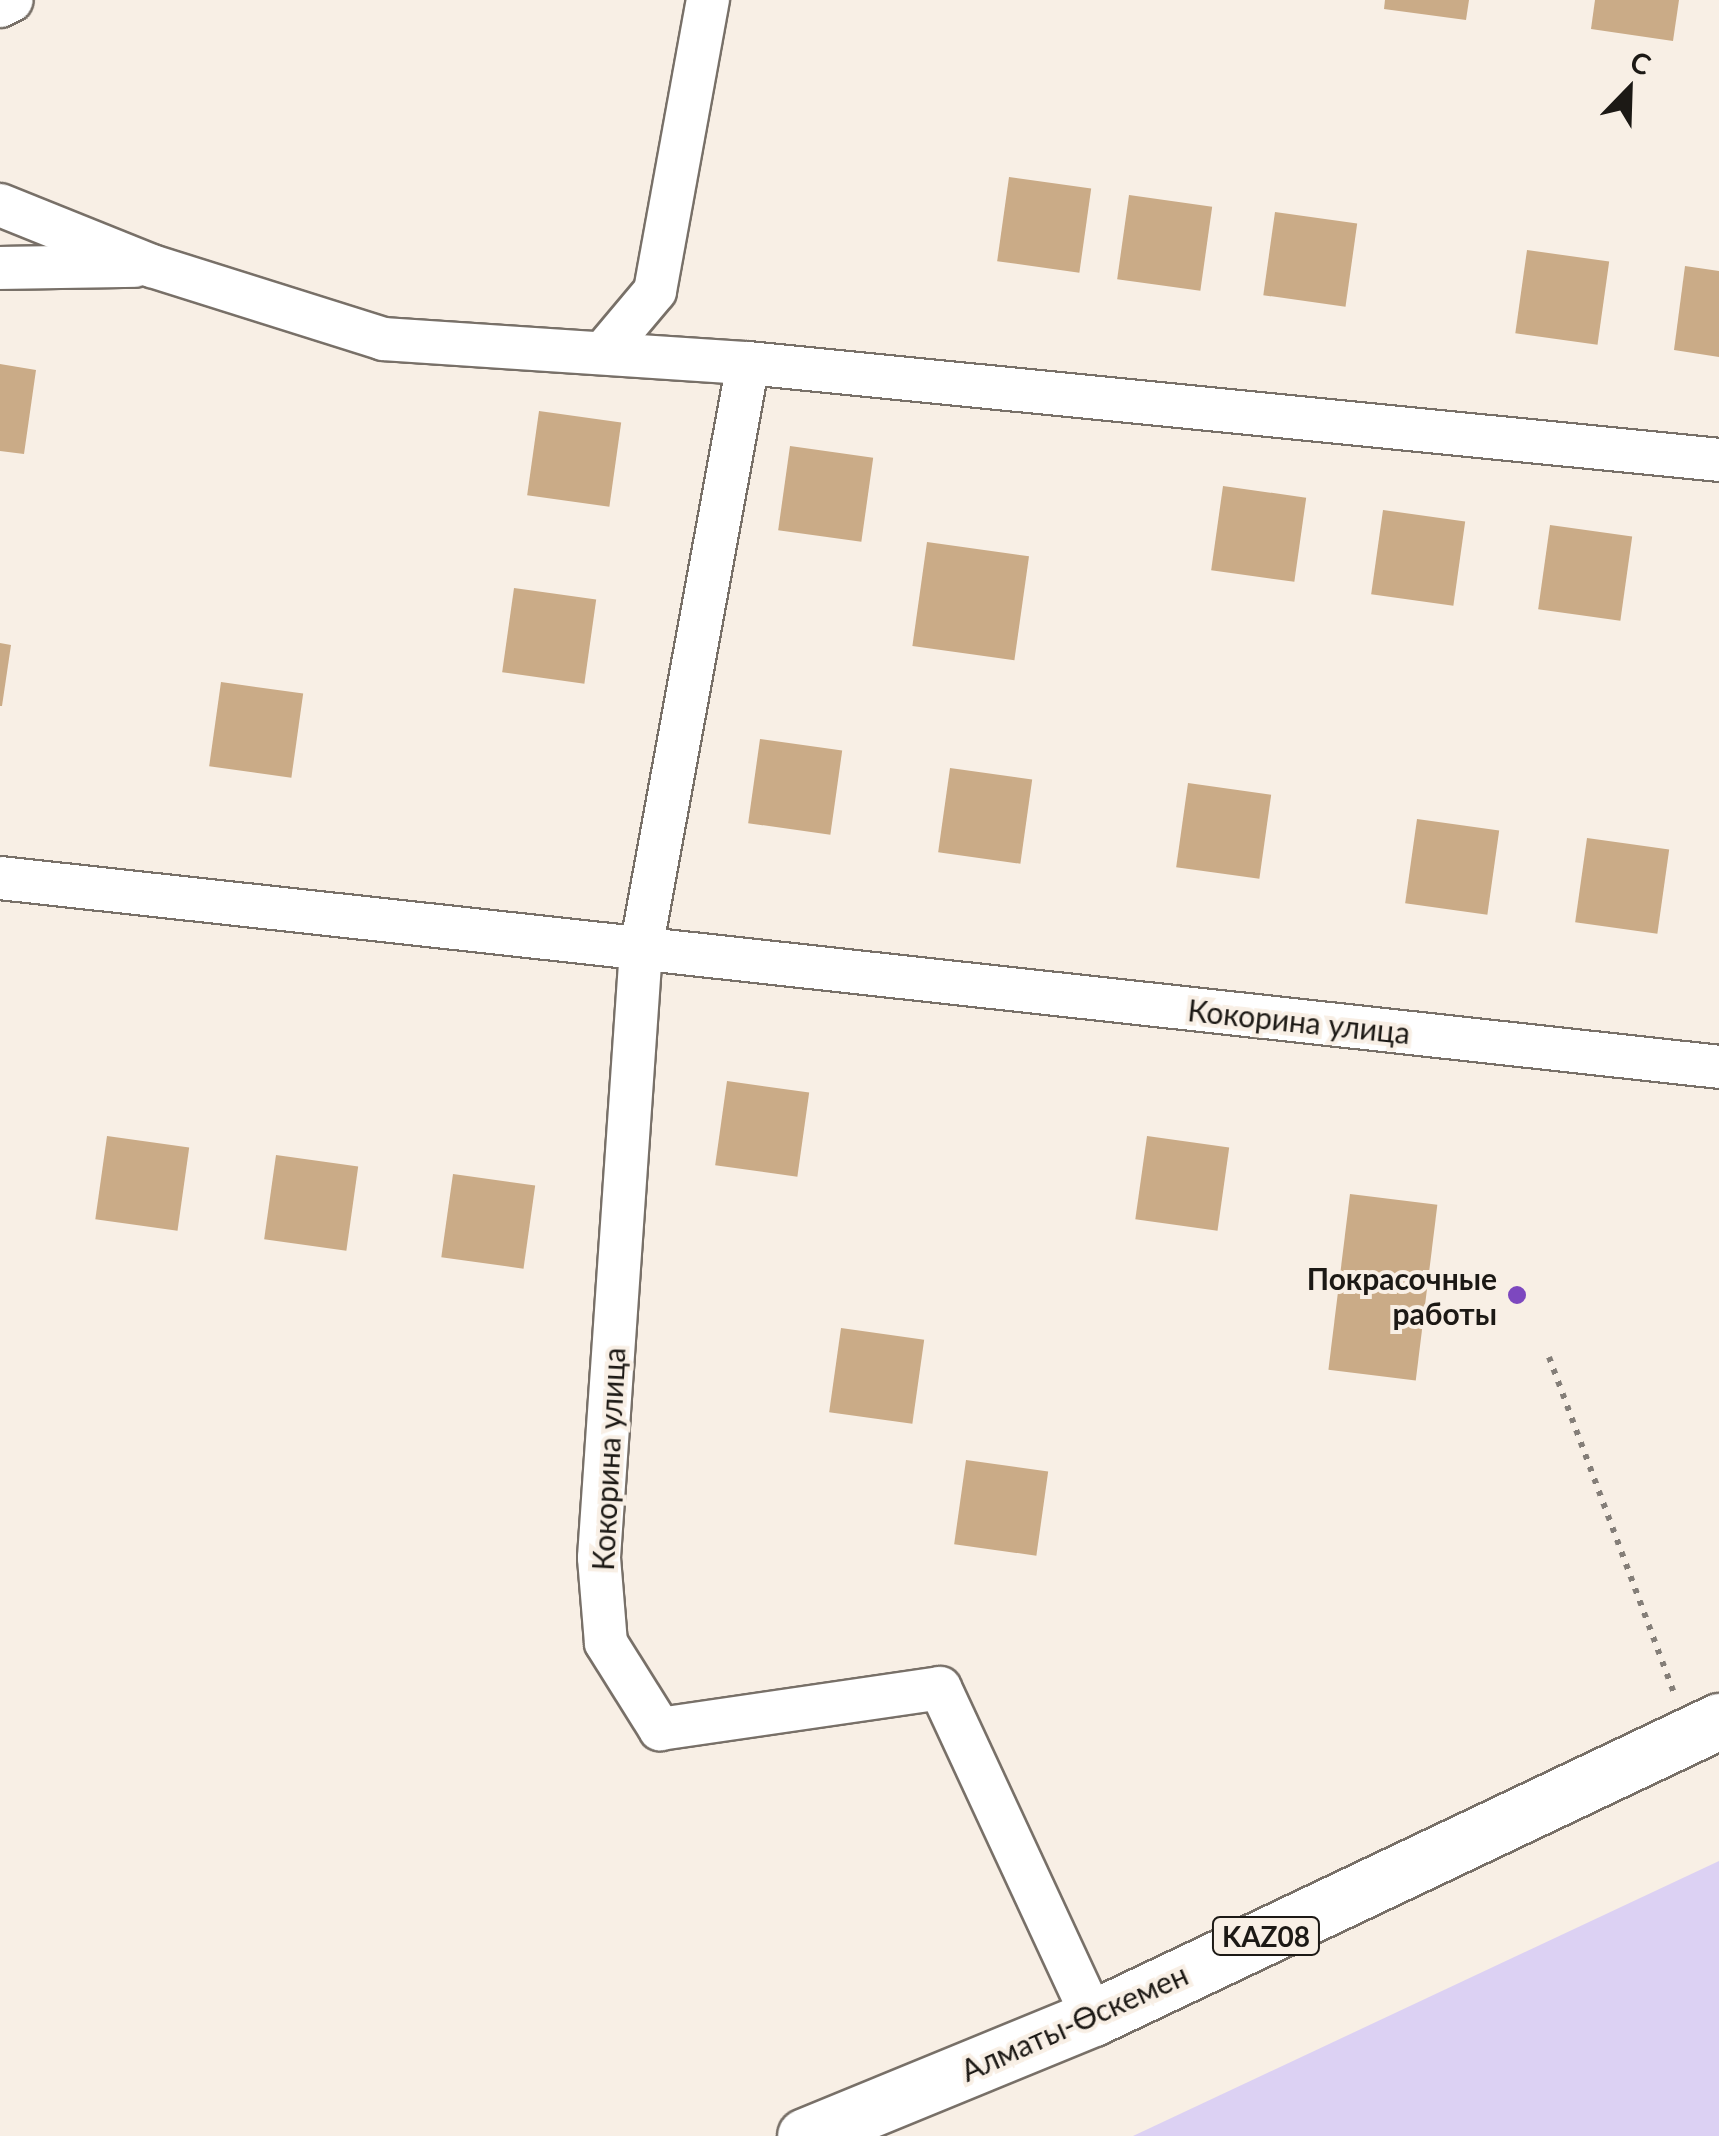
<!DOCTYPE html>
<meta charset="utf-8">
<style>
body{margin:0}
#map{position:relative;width:1719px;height:2136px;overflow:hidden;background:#f8efe5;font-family:Lato,sans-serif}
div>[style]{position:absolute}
.green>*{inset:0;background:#dcd1f3}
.building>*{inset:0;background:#caab87;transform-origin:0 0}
.path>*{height:6px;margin-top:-3px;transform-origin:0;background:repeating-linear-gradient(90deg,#847e78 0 5px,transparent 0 13px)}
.roads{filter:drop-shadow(2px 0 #787068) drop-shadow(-2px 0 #787068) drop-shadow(0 2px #787068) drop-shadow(0 -2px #787068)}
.minor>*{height:42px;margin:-21px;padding:0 21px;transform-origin:21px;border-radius:21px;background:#fff}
.trunk>*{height:55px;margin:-27.5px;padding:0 27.5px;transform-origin:27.5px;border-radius:27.5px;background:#fff}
.dots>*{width:28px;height:28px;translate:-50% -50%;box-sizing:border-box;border:5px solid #f8efe5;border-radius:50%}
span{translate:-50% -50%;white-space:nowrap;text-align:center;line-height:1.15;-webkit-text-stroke:8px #f8efe5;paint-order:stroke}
.shield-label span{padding:2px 8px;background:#f8efe5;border:2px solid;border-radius:8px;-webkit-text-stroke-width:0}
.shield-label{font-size:28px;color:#1c1915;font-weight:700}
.street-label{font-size:30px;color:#1c1915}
.poi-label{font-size:30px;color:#1c1915;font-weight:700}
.right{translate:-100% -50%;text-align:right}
.north{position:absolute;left:1579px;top:40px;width:100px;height:100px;-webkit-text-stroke:8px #f8efe5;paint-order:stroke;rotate:23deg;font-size:28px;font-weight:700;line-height:40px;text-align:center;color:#1c1915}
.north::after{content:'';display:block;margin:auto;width:35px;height:45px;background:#1c1915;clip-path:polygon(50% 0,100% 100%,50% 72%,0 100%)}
</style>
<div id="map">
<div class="green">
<i style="clip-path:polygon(1719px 1861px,1719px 2136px,1133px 2136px)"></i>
</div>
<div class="building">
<i style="clip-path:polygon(1385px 0,1469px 0,1466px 20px,1384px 9px)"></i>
<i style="clip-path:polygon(1595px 0,1679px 0,1673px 41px,1591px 29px)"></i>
<i style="left:1009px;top:177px;width:83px;height:85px;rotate:8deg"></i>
<i style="left:1129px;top:195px;width:84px;height:85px;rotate:8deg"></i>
<i style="left:1275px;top:212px;width:83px;height:84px;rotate:8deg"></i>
<i style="left:1527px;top:250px;width:83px;height:84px;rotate:8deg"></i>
<i style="clip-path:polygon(1685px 266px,1719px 271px,1719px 357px,1674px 350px)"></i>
<i style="clip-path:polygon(0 364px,36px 370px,24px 454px,0 451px)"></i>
<i style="left:539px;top:411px;width:83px;height:85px;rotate:8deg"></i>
<i style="left:790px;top:446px;width:84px;height:85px;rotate:8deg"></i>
<i style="left:1223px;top:486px;width:84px;height:85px;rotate:8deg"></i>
<i style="left:1383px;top:510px;width:83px;height:85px;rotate:8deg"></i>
<i style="left:1550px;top:525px;width:83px;height:85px;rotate:8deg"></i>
<i style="left:927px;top:542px;width:103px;height:105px;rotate:8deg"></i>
<i style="left:514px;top:588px;width:83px;height:85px;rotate:8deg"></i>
<i style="clip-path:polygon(0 643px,11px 645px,2px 706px,0 706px)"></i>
<i style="left:221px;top:682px;width:83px;height:85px;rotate:8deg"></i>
<i style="left:760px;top:739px;width:83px;height:85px;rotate:8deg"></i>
<i style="left:950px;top:768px;width:83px;height:85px;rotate:8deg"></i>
<i style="left:1188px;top:783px;width:84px;height:85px;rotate:8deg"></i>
<i style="left:1417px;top:819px;width:83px;height:85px;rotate:8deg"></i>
<i style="left:1587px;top:838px;width:83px;height:85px;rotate:8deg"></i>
<i style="left:727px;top:1081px;width:83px;height:85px;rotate:8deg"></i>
<i style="left:107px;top:1136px;width:83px;height:84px;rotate:8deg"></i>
<i style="left:1147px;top:1136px;width:83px;height:84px;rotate:8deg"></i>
<i style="left:276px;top:1155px;width:83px;height:85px;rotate:8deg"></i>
<i style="left:453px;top:1174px;width:83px;height:84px;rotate:8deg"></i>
<i style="left:1350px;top:1194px;width:88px;height:177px;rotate:7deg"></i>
<i style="left:841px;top:1328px;width:84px;height:85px;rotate:8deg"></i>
<i style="left:966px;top:1460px;width:83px;height:85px;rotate:8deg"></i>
</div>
<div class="path">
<i style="left:1549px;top:1357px;width:358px;rotate:69.6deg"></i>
</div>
<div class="roads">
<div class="minor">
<i style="left:0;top:6px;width:13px;rotate:-27deg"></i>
<i style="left:0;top:205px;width:164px;rotate:21.9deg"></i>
<i style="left:152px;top:266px;width:242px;rotate:17.5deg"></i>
<i style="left:383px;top:339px;width:366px;rotate:3.8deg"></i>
<i style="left:748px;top:363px;width:976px;rotate:5.7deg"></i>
<i style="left:0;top:268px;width:134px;rotate:-0.9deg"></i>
<i style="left:603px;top:353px;width:81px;rotate:-50deg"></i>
<i style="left:655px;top:291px;width:296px;rotate:-79.7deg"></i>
<i style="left:748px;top:363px;width:596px;rotate:100.35deg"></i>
<i style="left:641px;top:949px;width:610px;rotate:93.95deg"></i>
<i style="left:599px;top:1558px;width:85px;rotate:85.3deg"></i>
<i style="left:606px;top:1643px;width:102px;rotate:57.9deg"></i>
<i style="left:660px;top:1729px;width:283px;rotate:-8.3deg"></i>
<i style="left:940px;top:1688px;width:364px;rotate:65.1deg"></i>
<i style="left:0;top:878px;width:1729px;rotate:6.27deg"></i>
</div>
<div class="trunk">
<i style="left:805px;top:2136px;width:311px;rotate:-22.3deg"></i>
<i style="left:1093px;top:2018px;width:693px;rotate:-25.38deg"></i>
</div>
</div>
<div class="dots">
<i style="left:1517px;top:1295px;background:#7d48bf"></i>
</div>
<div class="shield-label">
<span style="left:1266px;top:1936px">KAZ08</span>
</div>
<div class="street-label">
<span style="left:1299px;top:1021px;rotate:6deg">Кокорина улица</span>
<span style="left:608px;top:1459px;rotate:-87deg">Кокорина улица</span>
<span style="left:1074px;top:2022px;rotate:-24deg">Алматы-Өскемен</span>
</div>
<div class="poi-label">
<span class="right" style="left:1497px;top:1295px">Покрасочные<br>работы</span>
</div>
<div class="north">С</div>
</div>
